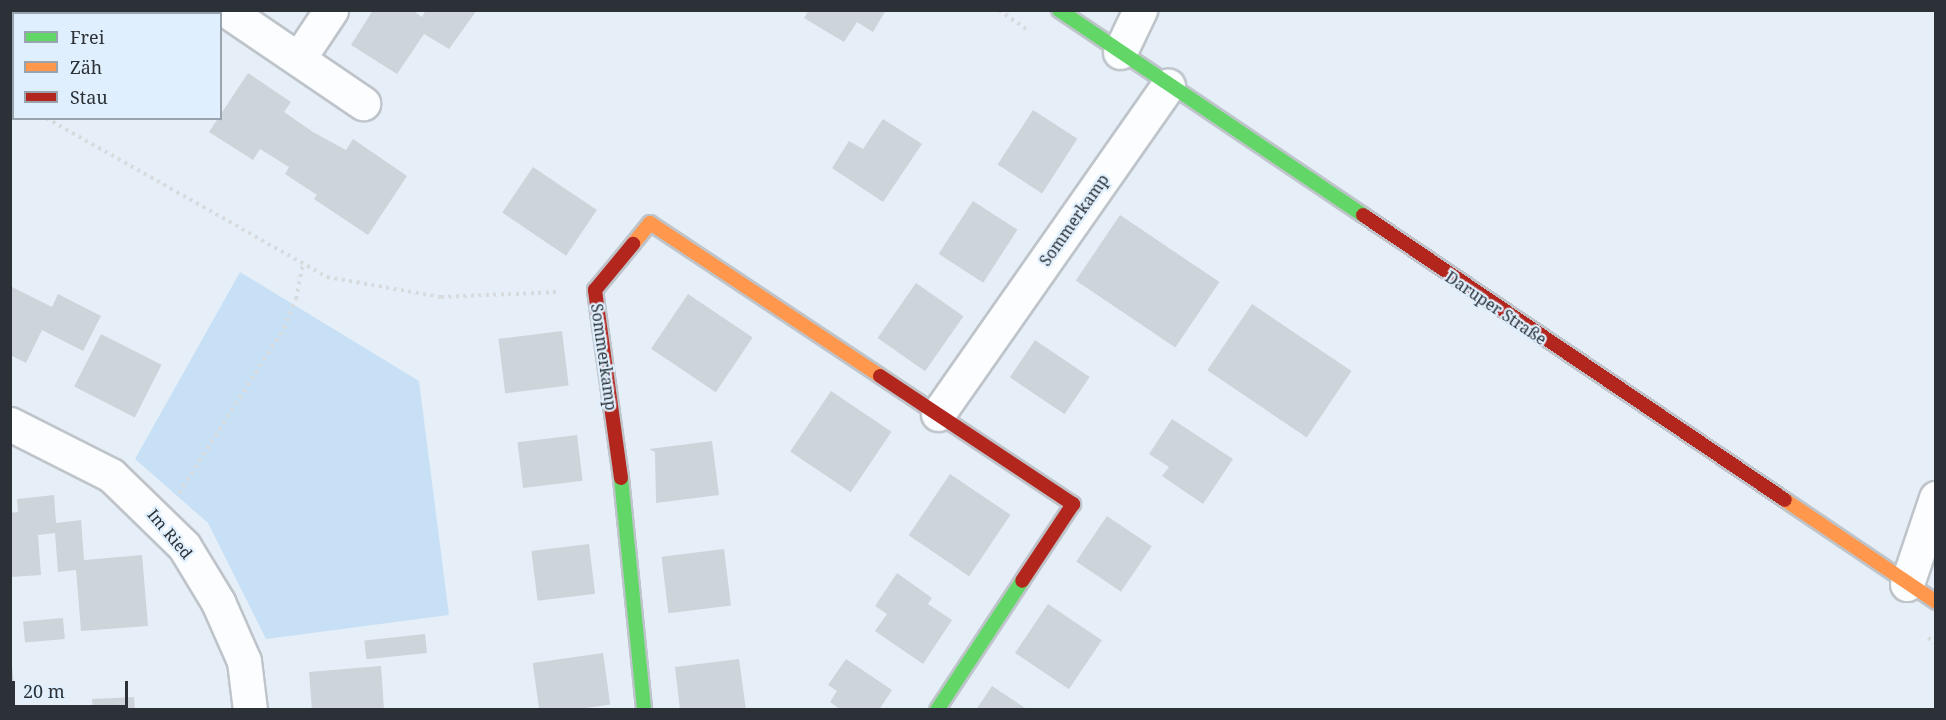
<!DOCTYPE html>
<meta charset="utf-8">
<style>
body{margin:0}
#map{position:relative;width:1946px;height:720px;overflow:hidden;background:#e6eff7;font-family:"Noto Serif",serif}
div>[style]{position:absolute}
.green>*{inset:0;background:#c8e0f6}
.building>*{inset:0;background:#cdd4da;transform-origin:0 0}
.path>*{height:4px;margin-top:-2px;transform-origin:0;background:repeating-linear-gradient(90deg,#d8dbdd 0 3px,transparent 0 7.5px)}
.roads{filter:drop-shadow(2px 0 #bec4ca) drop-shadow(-2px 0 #bec4ca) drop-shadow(0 2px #bec4ca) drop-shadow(0 -2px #bec4ca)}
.street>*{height:33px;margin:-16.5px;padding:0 16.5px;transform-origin:16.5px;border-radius:16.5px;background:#fbfdfe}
.fast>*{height:14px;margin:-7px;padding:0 7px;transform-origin:7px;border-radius:7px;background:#63d668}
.slow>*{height:14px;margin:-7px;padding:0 7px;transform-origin:7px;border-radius:7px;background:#ff974d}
.jam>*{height:14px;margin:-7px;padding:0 7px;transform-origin:7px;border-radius:7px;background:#b3261e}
span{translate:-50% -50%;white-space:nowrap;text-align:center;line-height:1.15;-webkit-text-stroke:4.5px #e0effd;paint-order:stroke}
.street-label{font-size:16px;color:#2b3136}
.frame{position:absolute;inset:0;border:12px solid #2b3136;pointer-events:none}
.legend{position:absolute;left:12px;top:12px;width:210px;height:108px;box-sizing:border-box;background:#e0effd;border:2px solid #98a3ad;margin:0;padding:8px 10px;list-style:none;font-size:18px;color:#2b3136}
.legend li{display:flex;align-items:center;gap:12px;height:30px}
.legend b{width:30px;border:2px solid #98a3ad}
.scale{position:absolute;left:12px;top:681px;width:116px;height:27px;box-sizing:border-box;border:3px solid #2b3136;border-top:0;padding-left:8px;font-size:18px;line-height:21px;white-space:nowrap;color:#2b3136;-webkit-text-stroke:4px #e0effd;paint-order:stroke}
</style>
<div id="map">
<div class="green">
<i style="clip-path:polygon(240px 272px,419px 381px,449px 615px,266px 639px,208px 523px,135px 459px)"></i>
</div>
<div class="building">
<i style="left:37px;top:10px;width:82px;height:4px"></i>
<i style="clip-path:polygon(373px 10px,412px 10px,422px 17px,426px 10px,477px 10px,449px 49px,424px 34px,397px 74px,351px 45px)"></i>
<i style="clip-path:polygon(809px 10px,886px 10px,873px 32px,857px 22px,844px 42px,804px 18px)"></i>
<i style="clip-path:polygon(248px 73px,291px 102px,284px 112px,313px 132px,346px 150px,353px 139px,407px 176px,368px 235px,314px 199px,317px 195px,285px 174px,289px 167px,260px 149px,253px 160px,209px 132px)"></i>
<i style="left:1033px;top:110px;width:53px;height:65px;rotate:33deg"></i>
<i style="clip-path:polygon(883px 119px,922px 144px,883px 202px,832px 168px,849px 141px,863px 149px)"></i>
<i style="left:533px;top:167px;width:77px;height:55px;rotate:34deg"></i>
<i style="left:973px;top:201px;width:53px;height:63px;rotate:33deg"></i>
<i style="left:1120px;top:215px;width:120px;height:79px;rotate:34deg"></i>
<i style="left:916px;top:283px;width:58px;height:67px;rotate:35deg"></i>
<i style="clip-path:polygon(10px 286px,52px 307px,58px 294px,101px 316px,83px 351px,42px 330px,26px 363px,10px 355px)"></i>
<i style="left:688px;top:294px;width:78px;height:66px;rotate:34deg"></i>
<i style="left:1252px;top:304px;width:120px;height:80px;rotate:34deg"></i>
<i style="left:562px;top:331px;width:55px;height:64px;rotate:83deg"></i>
<i style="left:101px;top:334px;width:68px;height:59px;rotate:27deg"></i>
<i style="left:1035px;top:340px;width:66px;height:45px;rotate:34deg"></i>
<i style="left:831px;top:391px;width:73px;height:73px;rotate:34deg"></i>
<i style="clip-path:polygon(1172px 419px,1233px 459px,1203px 504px,1162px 476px,1169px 467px,1149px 454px)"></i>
<i style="left:577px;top:435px;width:46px;height:60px;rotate:83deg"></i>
<i style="clip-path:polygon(712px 441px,719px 495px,656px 503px,655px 452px,649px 449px)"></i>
<i style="left:950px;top:474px;width:73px;height:74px;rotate:34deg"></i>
<i style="clip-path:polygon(54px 495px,56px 523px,81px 520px,84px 560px,142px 555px,148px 626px,81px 631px,76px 570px,58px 572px,55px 533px,38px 535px,41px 575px,10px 577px,10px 513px,18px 512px,17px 499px)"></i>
<i style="left:1107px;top:516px;width:54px;height:55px;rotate:34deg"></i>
<i style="left:589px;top:544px;width:50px;height:58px;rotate:83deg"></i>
<i style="left:724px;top:549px;width:57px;height:63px;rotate:83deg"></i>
<i style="clip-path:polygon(897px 573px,932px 598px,928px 604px,952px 620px,923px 664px,875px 631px,887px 614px,875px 606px)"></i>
<i style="left:1048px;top:604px;width:65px;height:59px;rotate:34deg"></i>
<i style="left:63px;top:618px;width:21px;height:40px;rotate:85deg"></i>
<i style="left:425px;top:634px;width:19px;height:61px;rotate:84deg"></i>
<i style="clip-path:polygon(10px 648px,15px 692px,10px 692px)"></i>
<i style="left:603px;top:653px;width:52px;height:71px;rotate:82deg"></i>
<i style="clip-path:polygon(739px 659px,746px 710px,680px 710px,675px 667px)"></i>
<i style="clip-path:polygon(846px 659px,892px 690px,879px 710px,841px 710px,830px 702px,837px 691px,828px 685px)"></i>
<i style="clip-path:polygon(381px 666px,384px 710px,312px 710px,309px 672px)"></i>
<i style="clip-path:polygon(992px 686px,1028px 710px,976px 710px)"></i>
<i style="clip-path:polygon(134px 697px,135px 710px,93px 710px,92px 699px)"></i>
</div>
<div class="path">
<i style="left:999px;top:10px;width:35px;rotate:35deg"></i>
<i style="left:10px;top:99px;width:4px;rotate:27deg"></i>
<i style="left:46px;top:118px;width:323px;rotate:29.5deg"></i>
<i style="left:327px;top:277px;width:116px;rotate:10deg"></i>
<i style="left:441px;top:297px;width:117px;rotate:-2.4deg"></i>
<i style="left:179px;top:493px;width:196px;rotate:-57.5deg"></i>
<i style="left:284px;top:328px;width:31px;rotate:-68deg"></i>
<i style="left:296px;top:299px;width:37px;rotate:-79deg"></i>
<i style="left:1928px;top:638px;width:9px;rotate:32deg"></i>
</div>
<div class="roads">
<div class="street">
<i style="left:226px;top:10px;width:166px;rotate:34.2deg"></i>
<i style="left:1120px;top:52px;width:47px;rotate:-64.5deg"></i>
<i style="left:299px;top:58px;width:58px;rotate:-56.3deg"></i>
<i style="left:938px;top:414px;width:401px;rotate:-55deg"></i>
<i style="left:10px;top:424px;width:113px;rotate:26.8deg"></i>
<i style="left:111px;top:475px;width:102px;rotate:44.2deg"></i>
<i style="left:184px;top:546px;width:66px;rotate:58.7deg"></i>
<i style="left:218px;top:602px;width:64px;rotate:66.2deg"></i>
<i style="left:244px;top:661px;width:49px;rotate:83deg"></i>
<i style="left:1907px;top:584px;width:91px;rotate:-71.4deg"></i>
</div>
<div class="fast">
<i style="left:1059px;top:10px;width:367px;rotate:34deg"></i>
<i style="left:621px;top:478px;width:233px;rotate:84.3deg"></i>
<i style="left:937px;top:710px;width:154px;rotate:-56.6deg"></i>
</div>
<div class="slow">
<i style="left:633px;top:244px;width:27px;rotate:-51deg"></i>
<i style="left:650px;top:223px;width:276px;rotate:33.6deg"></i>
<i style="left:1785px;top:500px;width:182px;rotate:34deg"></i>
</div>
<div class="jam">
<i style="left:1363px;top:215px;width:509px;rotate:34.03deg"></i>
<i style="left:880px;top:376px;width:232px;rotate:33.6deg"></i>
<i style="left:1073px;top:504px;width:92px;rotate:123.5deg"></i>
<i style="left:621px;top:478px;width:190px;rotate:-97.9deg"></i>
<i style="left:595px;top:290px;width:60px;rotate:-50.4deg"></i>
</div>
</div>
<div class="street-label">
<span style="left:1074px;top:220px;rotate:-55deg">Sommerkamp</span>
<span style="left:1496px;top:308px;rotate:34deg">Daruper Straße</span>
<span style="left:604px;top:357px;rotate:82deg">Sommerkamp</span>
<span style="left:170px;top:534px;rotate:50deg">Im Ried</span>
</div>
<div class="frame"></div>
<ul class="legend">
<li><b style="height:8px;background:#63d668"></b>Frei</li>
<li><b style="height:8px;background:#ff974d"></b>Zäh</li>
<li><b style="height:8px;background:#b3261e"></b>Stau</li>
</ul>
<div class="scale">20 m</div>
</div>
